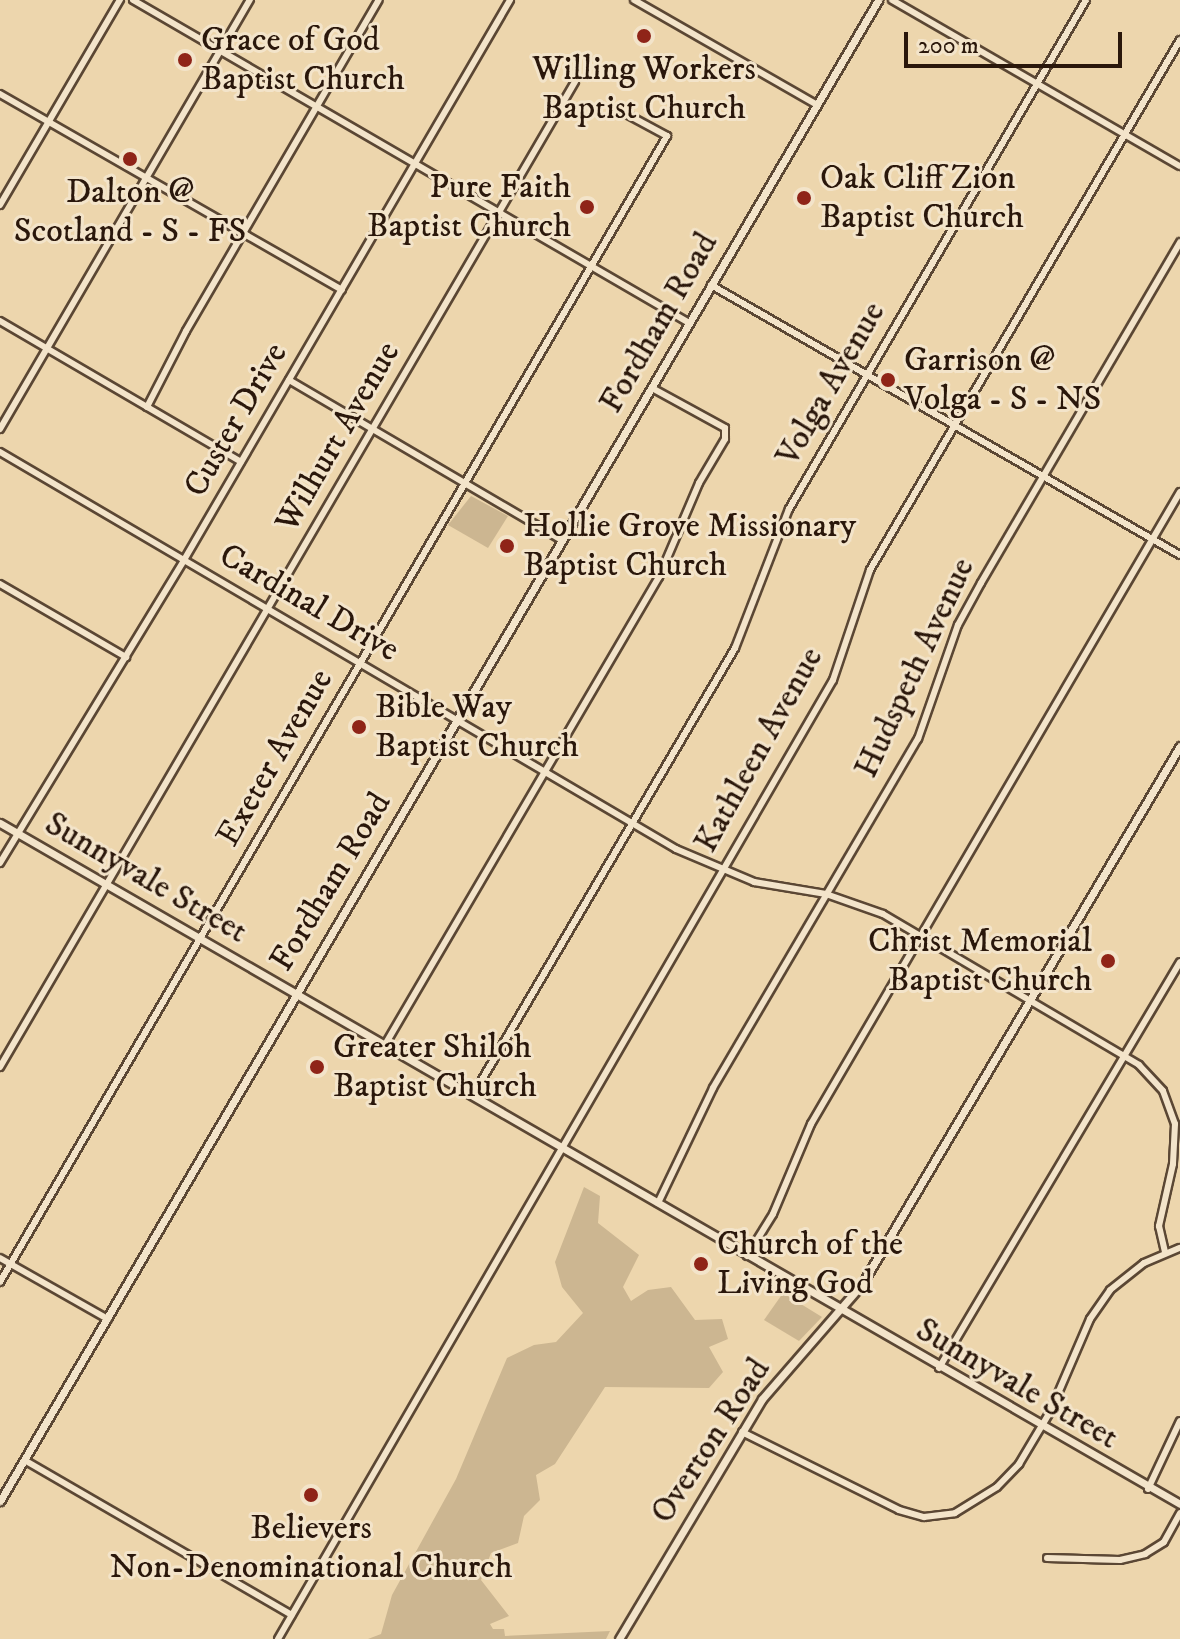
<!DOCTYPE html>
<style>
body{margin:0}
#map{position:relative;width:1180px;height:1639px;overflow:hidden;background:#edd6ad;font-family:"IM FELL DW Pica",serif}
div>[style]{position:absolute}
.green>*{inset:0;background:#ccb691}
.roads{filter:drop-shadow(2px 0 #5b4734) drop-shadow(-2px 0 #5b4734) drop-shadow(0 2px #5b4734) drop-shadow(0 -2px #5b4734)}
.minor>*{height:6px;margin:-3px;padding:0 3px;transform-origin:3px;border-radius:3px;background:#f3e4ca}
.tertiary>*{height:7px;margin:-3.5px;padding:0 3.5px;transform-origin:3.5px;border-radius:3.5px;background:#f3e4ca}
.dots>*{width:22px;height:22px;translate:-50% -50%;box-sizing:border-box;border:4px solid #f3e4ca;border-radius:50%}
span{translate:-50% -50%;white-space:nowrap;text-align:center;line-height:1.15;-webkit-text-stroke:6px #f3e4ca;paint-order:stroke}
.poi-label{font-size:34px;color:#2a170b}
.left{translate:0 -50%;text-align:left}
.right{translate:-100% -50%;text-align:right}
.street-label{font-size:34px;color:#2a170b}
.scale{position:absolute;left:904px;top:32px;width:218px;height:36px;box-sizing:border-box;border:4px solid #2a170b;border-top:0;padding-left:10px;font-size:24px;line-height:28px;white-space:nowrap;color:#2a170b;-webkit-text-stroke:6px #f3e4ca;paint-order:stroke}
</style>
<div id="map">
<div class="green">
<i style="clip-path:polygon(471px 496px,508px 516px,488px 548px,448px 525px)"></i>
<i style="clip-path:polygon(584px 1187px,600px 1196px,598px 1223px,639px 1255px,623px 1287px,631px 1301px,648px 1290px,671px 1287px,695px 1320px,722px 1319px,728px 1339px,709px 1347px,723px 1372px,709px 1388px,605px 1387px,555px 1464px,536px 1475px,540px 1500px,524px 1516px,518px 1543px,491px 1553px,481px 1580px,509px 1616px,490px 1624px,493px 1629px,504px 1629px,505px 1636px,610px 1631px,606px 1639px,368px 1639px,381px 1634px,392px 1595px,456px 1479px,507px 1358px,534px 1345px,556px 1342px,583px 1313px,562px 1287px,555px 1262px)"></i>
<i style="clip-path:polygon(783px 1293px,822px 1317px,799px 1341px,764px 1320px)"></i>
</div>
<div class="roads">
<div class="minor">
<i style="left:133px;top:0;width:643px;rotate:30.15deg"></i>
<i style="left:634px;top:0;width:211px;rotate:29.8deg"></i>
<i style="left:892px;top:0;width:332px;rotate:30deg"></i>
<i style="left:0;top:94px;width:394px;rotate:29.8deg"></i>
<i style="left:0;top:205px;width:238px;rotate:-59.7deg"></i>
<i style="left:711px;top:285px;width:541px;rotate:29.93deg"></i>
<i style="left:0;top:321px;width:279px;rotate:30.3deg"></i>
<i style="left:289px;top:380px;width:316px;rotate:30.4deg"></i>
<i style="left:147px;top:407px;width:85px;rotate:-62.8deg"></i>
<i style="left:186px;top:331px;width:383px;rotate:-59.8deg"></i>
<i style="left:0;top:429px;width:497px;rotate:-59.8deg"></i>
<i style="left:0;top:452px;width:784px;rotate:30.42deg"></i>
<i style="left:676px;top:849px;width:85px;rotate:22.9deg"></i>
<i style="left:754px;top:882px;width:73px;rotate:9.5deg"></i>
<i style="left:826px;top:894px;width:60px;rotate:19.3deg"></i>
<i style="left:883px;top:914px;width:297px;rotate:30.5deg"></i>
<i style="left:1139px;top:1065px;width:35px;rotate:47deg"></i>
<i style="left:1163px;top:1091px;width:35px;rotate:70deg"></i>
<i style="left:1175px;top:1124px;width:40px;rotate:92.9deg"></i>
<i style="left:1173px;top:1164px;width:64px;rotate:102.7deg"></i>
<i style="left:1159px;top:1226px;width:28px;rotate:77deg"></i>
<i style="left:0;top:584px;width:146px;rotate:30.1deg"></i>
<i style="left:0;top:863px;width:354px;rotate:-58.7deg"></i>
<i style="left:184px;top:560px;width:648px;rotate:-59.79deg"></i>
<i style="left:386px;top:1043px;width:540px;rotate:-59.64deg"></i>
<i style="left:659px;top:577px;width:102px;rotate:-66.9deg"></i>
<i style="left:699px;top:483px;width:51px;rotate:-59.4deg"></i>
<i style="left:725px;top:439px;width:11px;rotate:-90deg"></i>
<i style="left:725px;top:428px;width:83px;rotate:-151.3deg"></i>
<i style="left:0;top:1067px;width:1141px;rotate:-59.73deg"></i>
<i style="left:473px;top:1095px;width:518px;rotate:-59.62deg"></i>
<i style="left:735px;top:648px;width:149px;rotate:-68.8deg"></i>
<i style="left:789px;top:509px;width:589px;rotate:-59.74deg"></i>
<i style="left:658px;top:1203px;width:127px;rotate:-64.4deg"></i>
<i style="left:713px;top:1088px;width:405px;rotate:-59.6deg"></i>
<i style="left:918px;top:739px;width:121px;rotate:-70.7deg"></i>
<i style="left:958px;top:625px;width:48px;rotate:-61.3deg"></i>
<i style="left:981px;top:583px;width:395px;rotate:-59.7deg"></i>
<i style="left:747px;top:1256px;width:49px;rotate:-58.2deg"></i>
<i style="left:773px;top:1214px;width:98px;rotate:-67.1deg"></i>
<i style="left:811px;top:1124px;width:732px;rotate:-59.72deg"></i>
<i style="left:0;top:1258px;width:124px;rotate:29.5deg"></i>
<i style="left:0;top:1282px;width:1326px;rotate:-59.8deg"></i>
<i style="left:667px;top:136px;width:44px;rotate:-151.7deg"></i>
<i style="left:939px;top:1368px;width:472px;rotate:-59.3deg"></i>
<i style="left:742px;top:1432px;width:175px;rotate:26.4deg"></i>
<i style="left:899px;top:1510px;width:26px;rotate:16deg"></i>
<i style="left:924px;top:1517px;width:31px;rotate:-7deg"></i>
<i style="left:955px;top:1513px;width:49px;rotate:-31.8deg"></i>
<i style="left:997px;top:1487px;width:32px;rotate:-46deg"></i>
<i style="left:1019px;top:1464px;width:61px;rotate:-59.2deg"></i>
<i style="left:1050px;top:1412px;width:101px;rotate:-66.7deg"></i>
<i style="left:1090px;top:1319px;width:35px;rotate:-55deg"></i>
<i style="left:1110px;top:1290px;width:43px;rotate:-38.5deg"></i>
<i style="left:1144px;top:1263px;width:39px;rotate:-23deg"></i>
<i style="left:26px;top:1461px;width:307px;rotate:30.1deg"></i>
<i style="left:1148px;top:1489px;width:75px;rotate:-64.8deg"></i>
<i style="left:1047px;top:1558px;width:73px;rotate:1.6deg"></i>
<i style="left:1120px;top:1560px;width:26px;rotate:-13deg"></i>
<i style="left:1145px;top:1554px;width:22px;rotate:-32deg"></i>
<i style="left:1164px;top:1542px;width:33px;rotate:-61deg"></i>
<i style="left:278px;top:1639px;width:1108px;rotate:-59.94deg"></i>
<i style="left:833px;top:680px;width:116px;rotate:-71.4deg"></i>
<i style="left:870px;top:570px;width:614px;rotate:-59.68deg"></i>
</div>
<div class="tertiary">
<i style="left:0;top:823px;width:1362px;rotate:29.99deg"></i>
<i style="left:0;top:1501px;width:1739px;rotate:-59.67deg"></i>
<i style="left:619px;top:1639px;width:279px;rotate:-59.2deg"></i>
<i style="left:762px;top:1399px;width:152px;rotate:-49deg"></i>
<i style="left:862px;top:1284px;width:625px;rotate:-59.41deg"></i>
</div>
</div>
<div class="dots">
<i style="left:644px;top:36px;background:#8f2418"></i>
<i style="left:185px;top:60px;background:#8f2418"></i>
<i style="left:130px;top:159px;background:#8f2418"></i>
<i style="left:804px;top:198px;background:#8f2418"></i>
<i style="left:587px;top:207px;background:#8f2418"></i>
<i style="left:888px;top:380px;background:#8f2418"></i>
<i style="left:507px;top:546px;background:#8f2418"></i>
<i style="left:359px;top:727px;background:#8f2418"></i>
<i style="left:1108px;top:961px;background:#8f2418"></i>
<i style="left:317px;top:1067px;background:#8f2418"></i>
<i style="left:701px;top:1264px;background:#8f2418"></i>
<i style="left:311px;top:1495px;background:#8f2418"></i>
</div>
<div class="poi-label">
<span class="left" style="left:201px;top:60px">Grace of God<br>Baptist Church</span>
<span style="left:644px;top:89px">Willing Workers<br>Baptist Church</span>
<span class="left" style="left:820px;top:198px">Oak Cliff Zion<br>Baptist Church</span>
<span class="right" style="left:571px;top:207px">Pure Faith<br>Baptist Church</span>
<span style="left:130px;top:212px">Dalton @<br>Scotland - S - FS</span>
<span class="left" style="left:904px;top:380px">Garrison @<br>Volga - S - NS</span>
<span class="left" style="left:523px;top:546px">Hollie Grove Missionary<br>Baptist Church</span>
<span class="left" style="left:375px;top:727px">Bible Way<br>Baptist Church</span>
<span class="right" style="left:1092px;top:961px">Christ Memorial<br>Baptist Church</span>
<span class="left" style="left:333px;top:1067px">Greater Shiloh<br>Baptist Church</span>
<span class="left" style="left:717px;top:1264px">Church of the<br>Living God</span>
<span style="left:311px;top:1548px">Believers<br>Non-Denominational Church</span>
</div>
<div class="street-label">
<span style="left:659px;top:323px;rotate:-60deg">Fordham Road</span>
<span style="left:831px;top:384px;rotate:-60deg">Volga Avenue</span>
<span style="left:236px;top:420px;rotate:-60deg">Custer Drive</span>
<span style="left:338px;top:437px;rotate:-60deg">Wilhurt Avenue</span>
<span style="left:309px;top:603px;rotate:30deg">Cardinal Drive</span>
<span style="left:915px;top:668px;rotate:-65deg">Hudspeth Avenue</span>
<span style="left:759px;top:750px;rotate:-61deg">Kathleen Avenue</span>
<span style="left:275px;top:758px;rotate:-60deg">Exeter Avenue</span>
<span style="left:146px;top:878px;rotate:30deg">Sunnyvale Street</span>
<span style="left:331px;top:882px;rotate:-59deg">Fordham Road</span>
<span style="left:1017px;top:1384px;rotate:30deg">Sunnyvale Street</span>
<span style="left:711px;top:1441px;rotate:-57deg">Overton Road</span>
</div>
<div class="scale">200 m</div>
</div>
